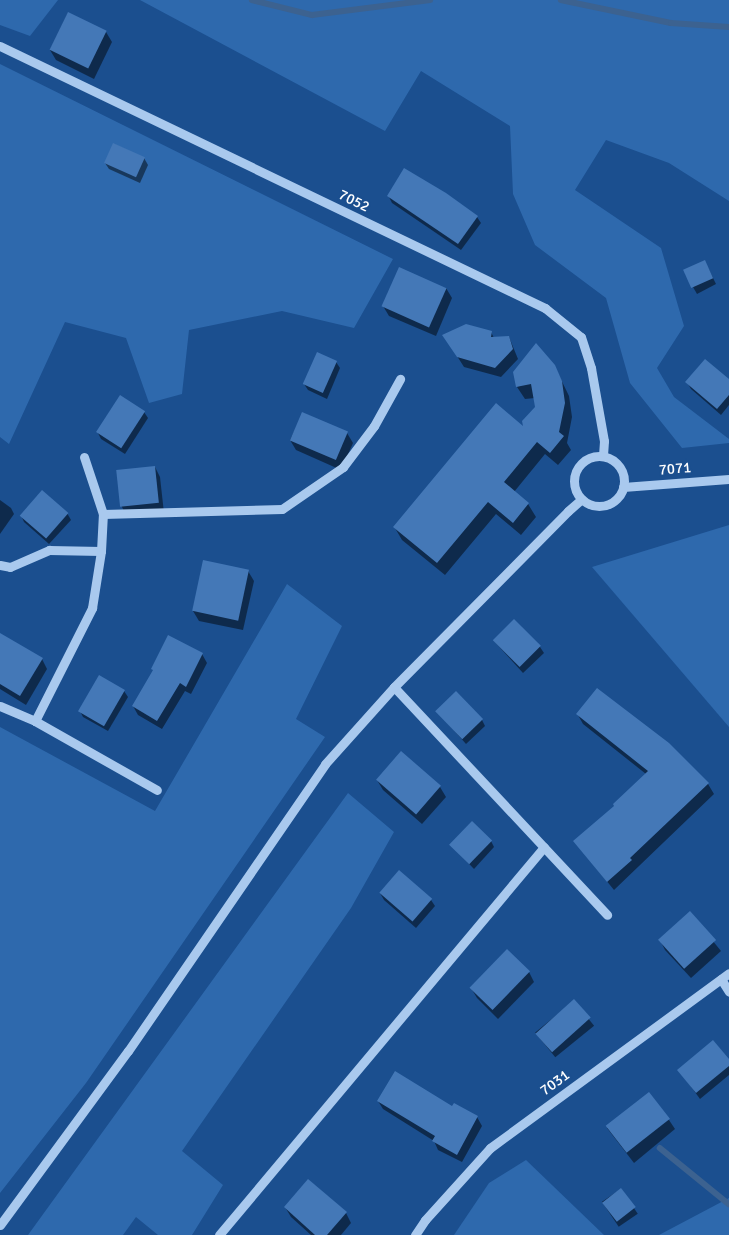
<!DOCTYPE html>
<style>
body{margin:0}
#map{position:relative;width:729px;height:1235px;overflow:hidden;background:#1b4f8f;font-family:Signika,sans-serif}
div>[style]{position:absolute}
.green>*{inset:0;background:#2e69ad}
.shadow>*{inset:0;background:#0007;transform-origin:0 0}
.stream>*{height:5.5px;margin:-2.75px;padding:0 2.75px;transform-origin:2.75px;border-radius:2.75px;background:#3c6290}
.building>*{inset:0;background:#4478b7;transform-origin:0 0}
.minor>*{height:9px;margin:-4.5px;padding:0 4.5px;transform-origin:4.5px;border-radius:4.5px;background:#a9c9ee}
.minor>.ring{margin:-4.5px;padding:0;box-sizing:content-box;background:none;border:9px solid #a9c9ee;border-radius:50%}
span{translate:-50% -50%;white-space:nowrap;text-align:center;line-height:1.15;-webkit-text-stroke:4px #1b4f8f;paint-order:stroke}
.street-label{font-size:15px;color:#fff}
</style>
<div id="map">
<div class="green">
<i style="clip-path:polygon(0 0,58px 0,30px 36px,0 25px)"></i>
<i style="clip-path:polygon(140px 0,729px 0,729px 201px,669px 163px,606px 140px,575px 190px,661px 248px,684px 326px,657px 368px,674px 397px,729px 439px,729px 443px,682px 448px,630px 383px,606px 298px,535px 245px,513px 194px,510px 126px,421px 71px,385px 131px)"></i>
<i style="clip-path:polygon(0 64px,393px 259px,354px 328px,282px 311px,189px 330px,182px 394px,149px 403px,126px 338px,65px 322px,9px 444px,0 437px)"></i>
<i style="clip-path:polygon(729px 525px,729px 727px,592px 567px)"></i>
<i style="clip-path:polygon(287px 584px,342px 626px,296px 719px,325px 737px,86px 1083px,0 1193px,0 727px,155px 811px)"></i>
<i style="clip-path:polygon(348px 793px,394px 832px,351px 908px,182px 1151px,223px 1185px,192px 1235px,158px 1235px,136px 1217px,123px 1235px,28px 1235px)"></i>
<i style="clip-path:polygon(526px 1160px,604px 1235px,454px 1235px,489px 1183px)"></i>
<i style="clip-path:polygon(729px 1198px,729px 1235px,659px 1235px)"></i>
</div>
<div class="shadow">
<i style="clip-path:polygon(68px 13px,106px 32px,112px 42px,94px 79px,56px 60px,50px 50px)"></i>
<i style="clip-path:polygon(114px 144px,144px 158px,148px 165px,140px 183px,109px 169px,105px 163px)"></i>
<i style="clip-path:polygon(389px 197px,477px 217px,481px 223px,461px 250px,392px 203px)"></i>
<i style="clip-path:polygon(708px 268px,716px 284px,697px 294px,693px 287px)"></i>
<i style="clip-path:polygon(446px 288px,452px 298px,436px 336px,389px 316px,383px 306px)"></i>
<i style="clip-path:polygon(491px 332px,494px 338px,509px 337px,518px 359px,501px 377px,464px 367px,450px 345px)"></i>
<i style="clip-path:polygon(336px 362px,340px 368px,327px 399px,308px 390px,304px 384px)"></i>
<i style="clip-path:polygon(554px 365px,569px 396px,572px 417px,567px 443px,571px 450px,558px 465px,545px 454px,514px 492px,528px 504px,536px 517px,521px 535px,496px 514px,445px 575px,402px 540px,395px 528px,525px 429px,536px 407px,535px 398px,525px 399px,517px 387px)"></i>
<i style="clip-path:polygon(729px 381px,729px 405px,721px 415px,691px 389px,687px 382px)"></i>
<i style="clip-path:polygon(144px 412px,148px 418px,125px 454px,101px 439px,98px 433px)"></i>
<i style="clip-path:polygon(303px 413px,347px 433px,353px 443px,341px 470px,296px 450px,290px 440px)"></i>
<i style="clip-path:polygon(155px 467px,160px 477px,164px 513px,127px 517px,122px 507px,118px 471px)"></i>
<i style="clip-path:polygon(0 500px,11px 508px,14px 514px,0 534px)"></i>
<i style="clip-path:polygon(67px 513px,71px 520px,49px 544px,24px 522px,21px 515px)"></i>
<i style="clip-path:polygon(248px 571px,254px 581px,243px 630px,199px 621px,193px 611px)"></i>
<i style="clip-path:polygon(494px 641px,540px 647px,544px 653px,523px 673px)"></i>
<i style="clip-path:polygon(0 644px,42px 659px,47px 669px,26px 705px,0 689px)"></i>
<i style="clip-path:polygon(202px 654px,207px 663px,191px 694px,185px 691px,162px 729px,138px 715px,133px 706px)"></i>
<i style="clip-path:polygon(124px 691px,128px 697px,108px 731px,83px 717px,80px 711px)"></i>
<i style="clip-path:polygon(437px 711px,482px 720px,485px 726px,466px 744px)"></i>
<i style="clip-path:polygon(578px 715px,668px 744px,708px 784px,714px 794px,614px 890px,575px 842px,616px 807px,646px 774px,583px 724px)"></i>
<i style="clip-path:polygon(377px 780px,440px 787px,446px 797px,422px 824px,383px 790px)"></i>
<i style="clip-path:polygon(491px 841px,494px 847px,474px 869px,451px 845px)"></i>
<i style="clip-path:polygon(399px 872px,431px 900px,435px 906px,416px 928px,384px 900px,380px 893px)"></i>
<i style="clip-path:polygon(690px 913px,721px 951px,691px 978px,665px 950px,660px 940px)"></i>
<i style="clip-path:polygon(529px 972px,534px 982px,498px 1019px,477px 998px,471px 988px)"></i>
<i style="left:574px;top:1001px;width:32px;height:50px;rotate:51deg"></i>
<i style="clip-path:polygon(729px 1061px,729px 1075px,700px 1099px,679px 1070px)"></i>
<i style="clip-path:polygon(378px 1101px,452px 1108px,477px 1117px,482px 1126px,462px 1162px,438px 1150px,434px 1141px,383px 1109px)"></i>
<i style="clip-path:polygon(669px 1120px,675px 1129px,634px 1163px,607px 1128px)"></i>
<i style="left:621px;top:1189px;width:30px;height:23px;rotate:56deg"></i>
<i style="clip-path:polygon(285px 1207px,346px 1213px,351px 1223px,341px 1235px,311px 1235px,291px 1217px)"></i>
</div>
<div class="stream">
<i style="left:252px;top:0;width:62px;rotate:14deg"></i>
<i style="left:312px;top:15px;width:119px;rotate:-7.2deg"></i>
<i style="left:561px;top:0;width:112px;rotate:11.8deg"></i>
<i style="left:671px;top:23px;width:58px;rotate:3.9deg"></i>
<i style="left:660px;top:1148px;width:89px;rotate:39.1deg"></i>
</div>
<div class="building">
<i style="left:68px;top:12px;width:43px;height:42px;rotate:26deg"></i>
<i style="left:113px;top:143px;width:35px;height:22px;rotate:24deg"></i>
<i style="clip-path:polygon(404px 168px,446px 193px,478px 216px,458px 244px,387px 196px)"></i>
<i style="left:705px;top:260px;width:20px;height:24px;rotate:66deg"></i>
<i style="left:399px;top:267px;width:52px;height:43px;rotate:24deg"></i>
<i style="clip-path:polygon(466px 324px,492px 331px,491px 337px,509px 336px,513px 349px,495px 368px,457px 357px,442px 335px)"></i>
<i style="clip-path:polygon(536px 343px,555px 365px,562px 381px,565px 403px,559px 432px,564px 436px,550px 453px,537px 442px,504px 482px,529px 503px,513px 523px,488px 502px,437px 563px,393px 527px,496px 403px,523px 426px,522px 421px,535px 407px,531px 384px,516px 387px,513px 372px)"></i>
<i style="left:317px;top:352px;width:22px;height:35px;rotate:24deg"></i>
<i style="clip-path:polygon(705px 359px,729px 379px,729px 395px,717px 409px,685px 382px)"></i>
<i style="left:120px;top:395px;width:30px;height:44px;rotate:33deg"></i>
<i style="left:302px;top:412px;width:50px;height:31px;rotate:23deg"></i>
<i style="left:155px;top:466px;width:37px;height:39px;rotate:84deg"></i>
<i style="left:42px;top:490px;width:35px;height:34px;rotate:41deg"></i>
<i style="left:203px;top:560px;width:47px;height:52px;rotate:12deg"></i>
<i style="left:514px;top:619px;width:38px;height:30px;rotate:45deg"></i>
<i style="clip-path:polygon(0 633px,43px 658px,20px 696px,0 684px)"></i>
<i style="clip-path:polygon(168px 635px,203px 653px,186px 687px,180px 683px,157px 721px,132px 706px,153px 670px,151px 669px)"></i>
<i style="left:99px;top:675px;width:30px;height:42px;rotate:30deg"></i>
<i style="clip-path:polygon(597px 688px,669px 743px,709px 783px,630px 858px,632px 860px,607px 882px,573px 841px,614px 806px,613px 804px,648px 771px,576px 714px)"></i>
<i style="left:456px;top:691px;width:39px;height:29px;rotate:46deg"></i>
<i style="left:401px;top:751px;width:53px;height:38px;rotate:41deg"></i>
<i style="left:472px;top:821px;width:28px;height:33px;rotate:44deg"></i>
<i style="left:399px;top:870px;width:44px;height:30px;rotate:41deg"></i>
<i style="left:690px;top:911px;width:39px;height:43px;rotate:48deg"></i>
<i style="left:507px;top:949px;width:32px;height:54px;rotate:44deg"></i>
<i style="left:574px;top:999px;width:25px;height:52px;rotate:48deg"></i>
<i style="clip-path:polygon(713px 1040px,729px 1059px,729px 1066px,696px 1093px,677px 1070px)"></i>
<i style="clip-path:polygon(395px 1071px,452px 1106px,454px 1103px,478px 1116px,457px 1155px,432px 1141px,435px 1136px,377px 1101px)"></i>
<i style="left:649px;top:1092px;width:34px;height:55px;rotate:52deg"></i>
<i style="clip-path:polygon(308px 1179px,347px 1212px,327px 1235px,315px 1235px,284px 1207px)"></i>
<i style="left:621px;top:1188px;width:24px;height:24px;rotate:52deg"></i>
</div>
<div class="minor">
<i style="left:0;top:46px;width:605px;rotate:25.68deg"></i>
<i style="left:545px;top:308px;width:46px;rotate:38.9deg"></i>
<i style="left:581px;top:337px;width:33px;rotate:72deg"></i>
<i style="left:591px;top:368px;width:74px;rotate:79.9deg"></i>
<i style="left:604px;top:441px;width:15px;rotate:94deg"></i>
<i class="ring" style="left:574px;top:456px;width:41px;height:41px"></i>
<i style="left:623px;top:487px;width:106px;rotate:-4.3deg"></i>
<i style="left:103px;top:514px;width:179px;rotate:-1.6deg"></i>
<i style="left:282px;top:509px;width:74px;rotate:-34.5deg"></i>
<i style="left:343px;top:467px;width:51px;rotate:-52.9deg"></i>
<i style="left:374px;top:426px;width:54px;rotate:-61deg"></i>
<i style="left:0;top:565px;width:10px;rotate:11deg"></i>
<i style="left:10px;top:567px;width:43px;rotate:-23.6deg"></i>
<i style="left:49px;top:550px;width:52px;rotate:1.1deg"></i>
<i style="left:394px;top:687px;width:312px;rotate:46.9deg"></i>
<i style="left:0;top:706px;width:38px;rotate:23deg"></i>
<i style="left:35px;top:721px;width:140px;rotate:29.5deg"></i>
<i style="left:35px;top:721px;width:127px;rotate:-63.2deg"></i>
<i style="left:92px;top:608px;width:58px;rotate:-81deg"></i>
<i style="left:101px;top:551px;width:37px;rotate:-87deg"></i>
<i style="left:103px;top:514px;width:60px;rotate:-108.4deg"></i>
<i style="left:721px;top:979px;width:15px;rotate:58deg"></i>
<i style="left:0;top:1225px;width:216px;rotate:-53.7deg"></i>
<i style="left:128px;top:1051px;width:348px;rotate:-55.5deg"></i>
<i style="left:325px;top:764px;width:103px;rotate:-48.1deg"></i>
<i style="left:394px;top:687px;width:247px;rotate:-45.3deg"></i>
<i style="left:568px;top:511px;width:18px;rotate:-41deg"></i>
<i style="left:219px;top:1235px;width:506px;rotate:-50.05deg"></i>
<i style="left:415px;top:1235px;width:18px;rotate:-56deg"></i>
<i style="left:425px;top:1220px;width:97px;rotate:-47.9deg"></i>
<i style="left:490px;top:1148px;width:296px;rotate:-36.2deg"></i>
</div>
<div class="street-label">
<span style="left:354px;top:201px;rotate:26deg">7052</span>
<span style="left:675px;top:469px;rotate:-5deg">7071</span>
<span style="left:555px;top:1083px;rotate:-36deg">7031</span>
</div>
</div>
